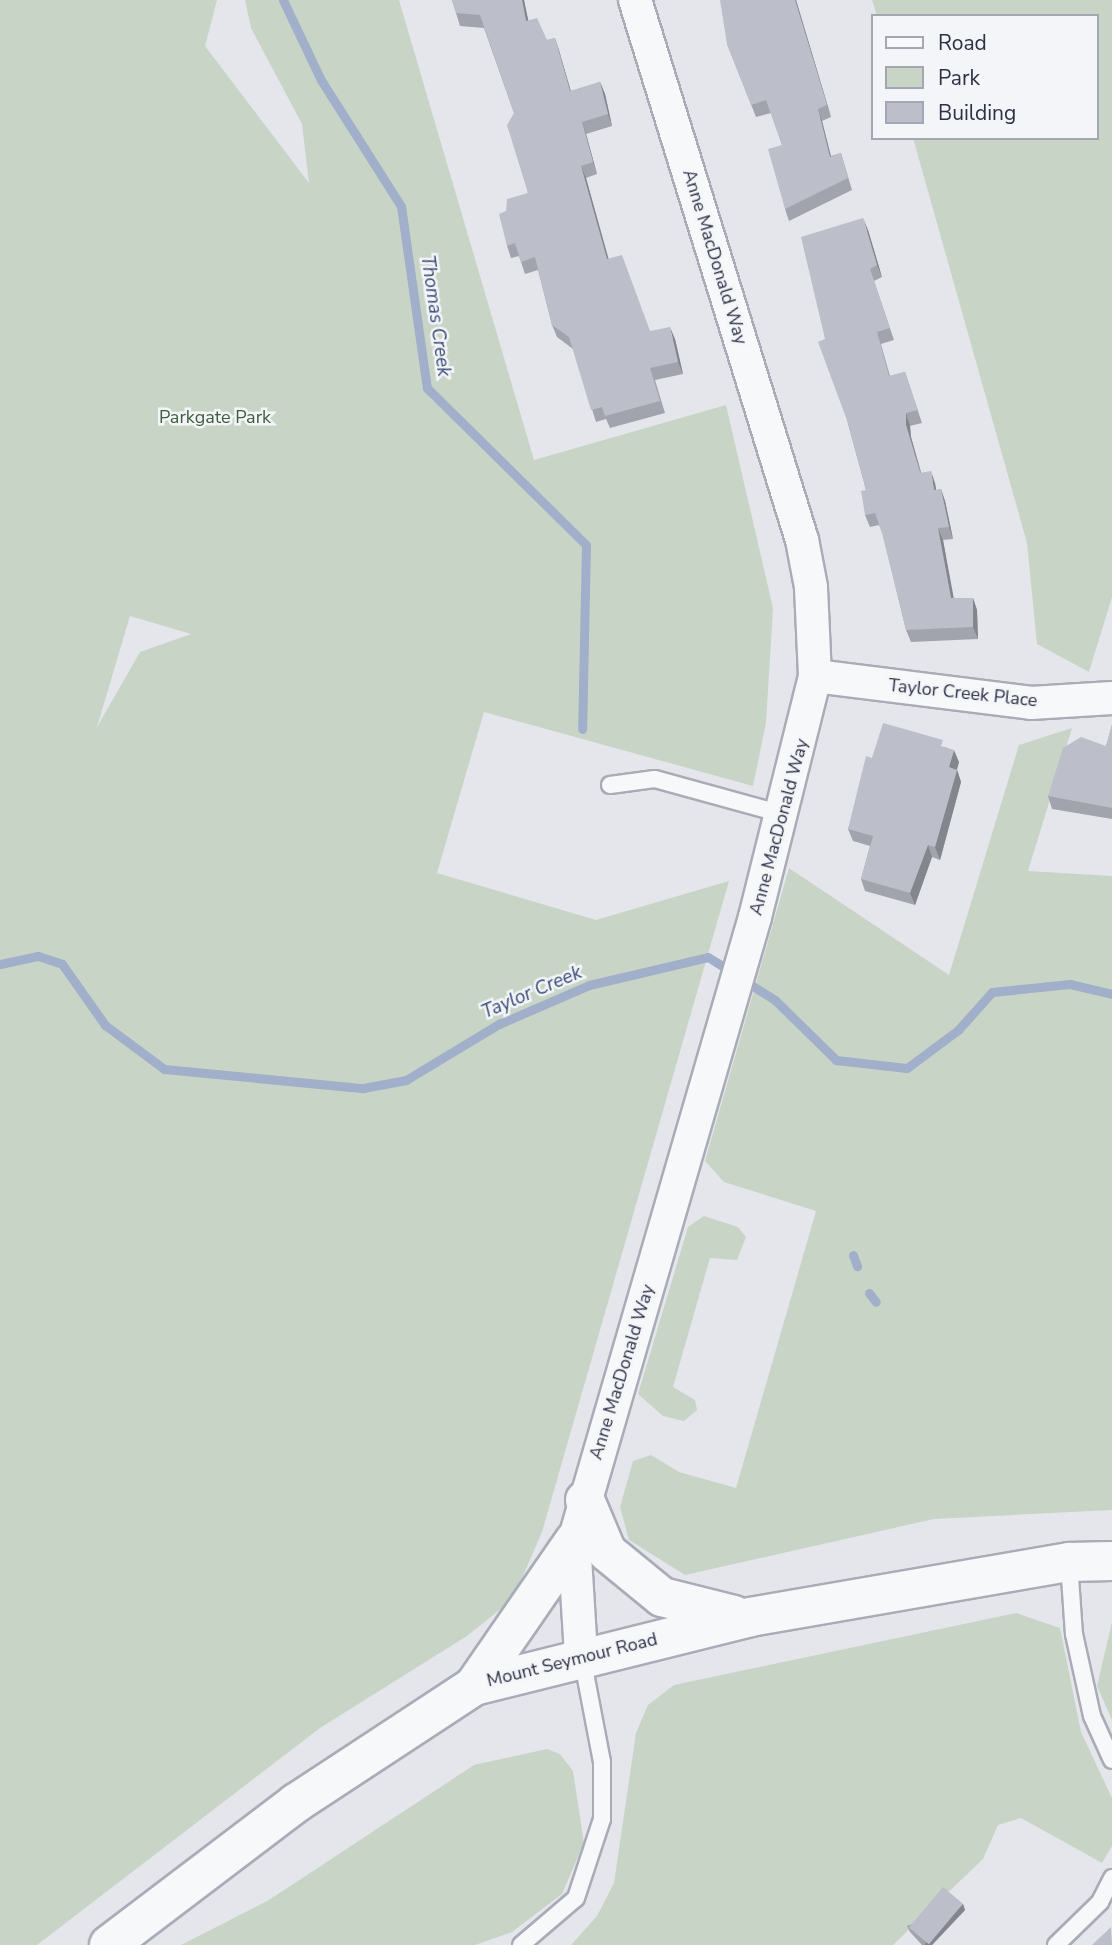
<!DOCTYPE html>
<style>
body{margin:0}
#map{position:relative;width:1112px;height:1945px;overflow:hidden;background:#e4e6ec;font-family:"Nunito Sans",sans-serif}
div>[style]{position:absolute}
.green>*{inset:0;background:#c8d5c6}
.stream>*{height:9px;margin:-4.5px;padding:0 4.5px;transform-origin:4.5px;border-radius:4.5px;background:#a1afca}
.roads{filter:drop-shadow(2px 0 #a9acb6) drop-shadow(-2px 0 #a9acb6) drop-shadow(0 2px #a9acb6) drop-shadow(0 -2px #a9acb6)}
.service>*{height:16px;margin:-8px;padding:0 8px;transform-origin:8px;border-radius:8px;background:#f7f8fa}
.minor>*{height:32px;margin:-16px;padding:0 16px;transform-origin:16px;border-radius:16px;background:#f7f8fa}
.tertiary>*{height:38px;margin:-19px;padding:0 19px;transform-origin:19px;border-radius:19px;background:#f7f8fa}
.wall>*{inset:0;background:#a2a4ad}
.shaded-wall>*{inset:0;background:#84868d}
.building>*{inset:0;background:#bcbfc9;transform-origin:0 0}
span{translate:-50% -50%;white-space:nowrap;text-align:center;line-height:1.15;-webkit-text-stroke:5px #f4f5f9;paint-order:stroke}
.street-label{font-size:18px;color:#2c3144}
.park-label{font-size:18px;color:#3c5f3a}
.water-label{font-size:19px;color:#384b76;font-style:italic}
.legend{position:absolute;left:871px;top:14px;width:228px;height:126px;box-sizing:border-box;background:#f4f5f9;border:2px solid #a4a7b1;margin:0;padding:9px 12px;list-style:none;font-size:21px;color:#2c3144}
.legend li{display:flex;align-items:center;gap:14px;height:35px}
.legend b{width:35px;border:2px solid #a4a7b1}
</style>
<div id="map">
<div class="green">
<i style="clip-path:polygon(evenodd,0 0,217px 0,205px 46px,309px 183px,302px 124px,251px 28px,245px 0,399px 0,534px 460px,726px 405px,773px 608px,766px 723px,753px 786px,484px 712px,437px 873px,596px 920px,729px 881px,542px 1532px,513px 1599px,467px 1636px,320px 1728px,37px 1945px,0 1945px,0 0,130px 616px,191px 634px,140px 652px,97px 727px,130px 616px)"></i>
<i style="clip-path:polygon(872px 0,1112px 0,1112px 597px,1089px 672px,1037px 644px,1027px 543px,913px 138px,1096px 138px,1096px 16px,877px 16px)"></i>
<i style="clip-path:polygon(1072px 728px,1028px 871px,1112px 876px,1112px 1510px,934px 1519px,685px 1575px,629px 1540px,620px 1507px,633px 1461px,651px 1455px,679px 1472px,736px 1488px,816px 1211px,724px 1182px,705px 1161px,789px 868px,949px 975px,1019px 745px)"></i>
<i style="clip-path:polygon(704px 1216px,738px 1227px,746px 1237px,737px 1260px,710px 1258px,673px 1387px,695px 1400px,697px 1410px,684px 1421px,663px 1416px,638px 1394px,688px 1227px)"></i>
<i style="clip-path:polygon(1016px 1613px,1060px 1628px,1081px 1732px,1112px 1798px,1112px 1846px,1102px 1863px,1021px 1818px,998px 1825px,983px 1859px,893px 1945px,571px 1945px,597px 1916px,614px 1883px,636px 1733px,648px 1705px,674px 1685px)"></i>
<i style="clip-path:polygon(1112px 1622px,1112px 1720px,1097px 1686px)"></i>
<i style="clip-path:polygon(547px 1749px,560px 1754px,573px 1771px,584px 1843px,562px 1894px,512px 1932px,475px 1945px,181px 1945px,269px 1900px,474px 1765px)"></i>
</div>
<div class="stream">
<i style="left:283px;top:0;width:89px;rotate:64.6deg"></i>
<i style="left:321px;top:80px;width:149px;rotate:57.6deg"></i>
<i style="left:401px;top:206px;width:184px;rotate:81.9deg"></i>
<i style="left:427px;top:388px;width:223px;rotate:44.6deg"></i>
<i style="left:586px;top:545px;width:184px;rotate:91.2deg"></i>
<i style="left:0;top:964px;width:39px;rotate:-12deg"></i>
<i style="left:38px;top:956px;width:25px;rotate:18deg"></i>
<i style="left:62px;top:964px;width:75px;rotate:54.8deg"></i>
<i style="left:105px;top:1025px;width:74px;rotate:36.7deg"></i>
<i style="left:164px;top:1069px;width:200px;rotate:5.5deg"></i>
<i style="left:363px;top:1088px;width:44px;rotate:-10.5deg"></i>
<i style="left:406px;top:1080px;width:109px;rotate:-31.1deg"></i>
<i style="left:499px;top:1024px;width:98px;rotate:-23.4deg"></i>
<i style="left:589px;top:985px;width:122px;rotate:-13.2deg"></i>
<i style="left:708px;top:957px;width:28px;rotate:32deg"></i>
<i style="left:743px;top:980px;width:38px;rotate:32deg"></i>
<i style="left:775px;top:1000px;width:86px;rotate:44.5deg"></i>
<i style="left:836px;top:1060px;width:71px;rotate:6.4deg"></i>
<i style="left:907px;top:1068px;width:64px;rotate:-36.7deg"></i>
<i style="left:958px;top:1030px;width:51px;rotate:-48.2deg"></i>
<i style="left:992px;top:992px;width:78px;rotate:-5.9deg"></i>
<i style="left:1070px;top:984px;width:43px;rotate:13.4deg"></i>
<i style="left:853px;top:1255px;width:12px;rotate:70deg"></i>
<i style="left:869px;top:1293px;width:11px;rotate:52deg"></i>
</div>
<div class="roads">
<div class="service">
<i style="left:610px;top:785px;width:45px;rotate:-7.6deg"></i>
<i style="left:655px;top:779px;width:132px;rotate:15.4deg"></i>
<i style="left:1069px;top:1563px;width:71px;rotate:86deg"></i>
<i style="left:1074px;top:1634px;width:84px;rotate:77.6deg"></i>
<i style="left:1092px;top:1716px;width:48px;rotate:65.6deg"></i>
<i style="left:521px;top:1945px;width:72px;rotate:-40.5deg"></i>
<i style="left:576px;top:1898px;width:83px;rotate:-71.8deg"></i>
<i style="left:602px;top:1819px;width:57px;rotate:-90deg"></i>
<i style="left:602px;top:1762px;width:107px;rotate:-100.8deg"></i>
<i style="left:1056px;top:1945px;width:62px;rotate:-44.3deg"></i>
<i style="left:1100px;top:1902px;width:27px;rotate:-63deg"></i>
</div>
<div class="minor">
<i style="left:815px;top:676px;width:218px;rotate:7.1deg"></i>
<i style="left:1031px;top:703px;width:81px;rotate:-3.5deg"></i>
<i style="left:581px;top:1655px;width:114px;rotate:-93.5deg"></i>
<i style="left:574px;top:1541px;width:650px;rotate:-73.82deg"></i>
<i style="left:755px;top:917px;width:248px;rotate:-76deg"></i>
<i style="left:815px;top:676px;width:89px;rotate:-92.6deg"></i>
<i style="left:811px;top:587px;width:48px;rotate:-100.8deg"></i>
<i style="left:802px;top:540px;width:565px;rotate:-107.18deg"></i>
</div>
<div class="tertiary">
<i style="left:585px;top:1500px;width:56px;rotate:67.1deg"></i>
<i style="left:607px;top:1552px;width:71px;rotate:39.3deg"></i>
<i style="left:662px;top:1597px;width:74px;rotate:14deg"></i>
<i style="left:474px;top:1686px;width:176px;rotate:-55.4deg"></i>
<i style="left:109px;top:1945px;width:235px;rotate:-37.2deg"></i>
<i style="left:296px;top:1803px;width:213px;rotate:-33.3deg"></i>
<i style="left:474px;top:1686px;width:284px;rotate:-14deg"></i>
<i style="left:750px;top:1617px;width:324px;rotate:-9.8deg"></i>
<i style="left:1069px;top:1562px;width:43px;rotate:-1.3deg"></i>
</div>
</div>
<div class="wall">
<i style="clip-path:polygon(452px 0,524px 0,528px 21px,547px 40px,555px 38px,571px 91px,600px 82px,605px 94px,612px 126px,586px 134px,597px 174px,586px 178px,608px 259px,650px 331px,675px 339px,683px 374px,655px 380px,665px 413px,610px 428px,606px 419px,596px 422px,573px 349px,557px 337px,552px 325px,538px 270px,525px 274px,519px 256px,511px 258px,507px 246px,506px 211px,528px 193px,514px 113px,484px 28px,460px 26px)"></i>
<i style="clip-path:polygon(796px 0,831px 117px,822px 121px,831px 156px,841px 153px,852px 190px,789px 221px,785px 209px,782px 145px,771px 113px,756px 117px,727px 44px)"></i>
<i style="clip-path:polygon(868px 230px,882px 277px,874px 281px,894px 340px,881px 344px,890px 376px,905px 372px,922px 423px,910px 426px,911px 437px,921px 473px,935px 483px,936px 490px,941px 489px,945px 501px,953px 539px,943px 540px,953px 598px,973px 598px,977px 610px,978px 639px,911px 642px,906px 630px,883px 534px,879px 525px,870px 527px,865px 515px,866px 490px,825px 339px)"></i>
<i style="clip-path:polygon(1112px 725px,1112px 819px,1052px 809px,1048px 796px,1106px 746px)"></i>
<i style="clip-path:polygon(946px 747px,959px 762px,957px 769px,961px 782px,940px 860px,932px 857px,915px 905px,865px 891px,861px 879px,870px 846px,853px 841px,848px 829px,872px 758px)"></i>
<i style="clip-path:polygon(963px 1904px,965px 1910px,932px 1945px,922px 1945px,910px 1932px,907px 1926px)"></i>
</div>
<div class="shaded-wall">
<i style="clip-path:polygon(522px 0,524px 0,531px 33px,526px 21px)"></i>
<i style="clip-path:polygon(795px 0,796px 0,831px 117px,827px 105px)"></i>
<i style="clip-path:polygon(555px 38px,559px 50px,574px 103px,570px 91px)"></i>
<i style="clip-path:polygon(600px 82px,605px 94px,612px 126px,608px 114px)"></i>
<i style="clip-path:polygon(818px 109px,822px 121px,834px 169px,830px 157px)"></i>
<i style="clip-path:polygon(582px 122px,586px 134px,597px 174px,593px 162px)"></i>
<i style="clip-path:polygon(581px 166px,586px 178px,612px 271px,607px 259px)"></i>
<i style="clip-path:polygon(863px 218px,868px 230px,882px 277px,877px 265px)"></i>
<i style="clip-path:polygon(670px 327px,675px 339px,683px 374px,678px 362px)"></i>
<i style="clip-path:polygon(906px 413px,910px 426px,911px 437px,925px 486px,906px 425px)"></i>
<i style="clip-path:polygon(931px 471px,935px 483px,938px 502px,934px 490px)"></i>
<i style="clip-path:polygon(941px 489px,945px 501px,953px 539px,949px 527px)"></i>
<i style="clip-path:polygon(938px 528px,943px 540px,956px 610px,951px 598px)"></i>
<i style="clip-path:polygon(973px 598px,977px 610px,978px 639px,973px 627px)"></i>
<i style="clip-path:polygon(954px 750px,959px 762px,954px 779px,949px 767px)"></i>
<i style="clip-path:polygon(957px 770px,961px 782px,940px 860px,935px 847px)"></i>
<i style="clip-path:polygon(928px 845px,932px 857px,915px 905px,910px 893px)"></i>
<i style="clip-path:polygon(963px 1904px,965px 1910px,932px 1945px,925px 1945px,925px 1944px)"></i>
</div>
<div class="building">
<i style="clip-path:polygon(452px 0,522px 0,526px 21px,537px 18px,547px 40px,555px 38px,570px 91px,600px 82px,608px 114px,582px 122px,593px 162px,581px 166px,607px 259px,622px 255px,650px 331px,670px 327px,678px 362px,650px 368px,660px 401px,605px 416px,602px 407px,591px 410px,569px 337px,552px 325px,535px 257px,521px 262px,515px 243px,507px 246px,499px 214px,506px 211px,507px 199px,528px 193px,507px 125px,514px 113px,480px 15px,456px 13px)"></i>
<i style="clip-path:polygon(720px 0,795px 0,827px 105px,818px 109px,830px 157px,841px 153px,848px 178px,785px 209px,768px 149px,782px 145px,766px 100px,751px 105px,727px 44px)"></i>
<i style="clip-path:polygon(863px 218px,877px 265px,870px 269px,890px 328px,877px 332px,889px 376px,905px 372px,918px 410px,906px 413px,906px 425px,920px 473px,931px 471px,934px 490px,941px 489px,949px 527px,938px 528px,951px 598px,973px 598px,973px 627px,906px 630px,882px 533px,875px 513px,865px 515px,861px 491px,866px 490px,848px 423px,818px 342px,825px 339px,801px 237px)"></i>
<i style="clip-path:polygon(883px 723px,943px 740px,941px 746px,954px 750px,949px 767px,957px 770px,935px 847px,928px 845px,910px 893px,861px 879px,873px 836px,848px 829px,866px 756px,872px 758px)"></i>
<i style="clip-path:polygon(1112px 725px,1112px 808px,1048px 796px,1063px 748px,1081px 737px,1106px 746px)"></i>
<i style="left:943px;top:1887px;width:26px;height:53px;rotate:40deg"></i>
<i style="clip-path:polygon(1111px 1927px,1112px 1945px,1092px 1945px)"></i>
</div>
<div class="street-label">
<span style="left:715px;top:257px;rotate:73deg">Anne MacDonald Way</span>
<span style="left:963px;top:693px;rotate:6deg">Taylor Creek Place</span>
<span style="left:779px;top:827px;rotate:-75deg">Anne MacDonald Way</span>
<span style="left:622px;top:1372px;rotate:-73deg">Anne MacDonald Way</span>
<span style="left:572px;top:1660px;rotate:-14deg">Mount Seymour Road</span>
</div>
<div class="park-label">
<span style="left:215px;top:417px">Parkgate Park</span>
</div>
<div class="water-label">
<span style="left:435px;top:316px;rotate:82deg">Thomas Creek</span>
<span style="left:532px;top:993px;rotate:-23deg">Taylor Creek</span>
</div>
<ul class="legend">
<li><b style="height:9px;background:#f7f8fa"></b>Road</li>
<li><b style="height:19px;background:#c8d5c6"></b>Park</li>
<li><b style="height:19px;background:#bcbfc9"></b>Building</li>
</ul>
</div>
